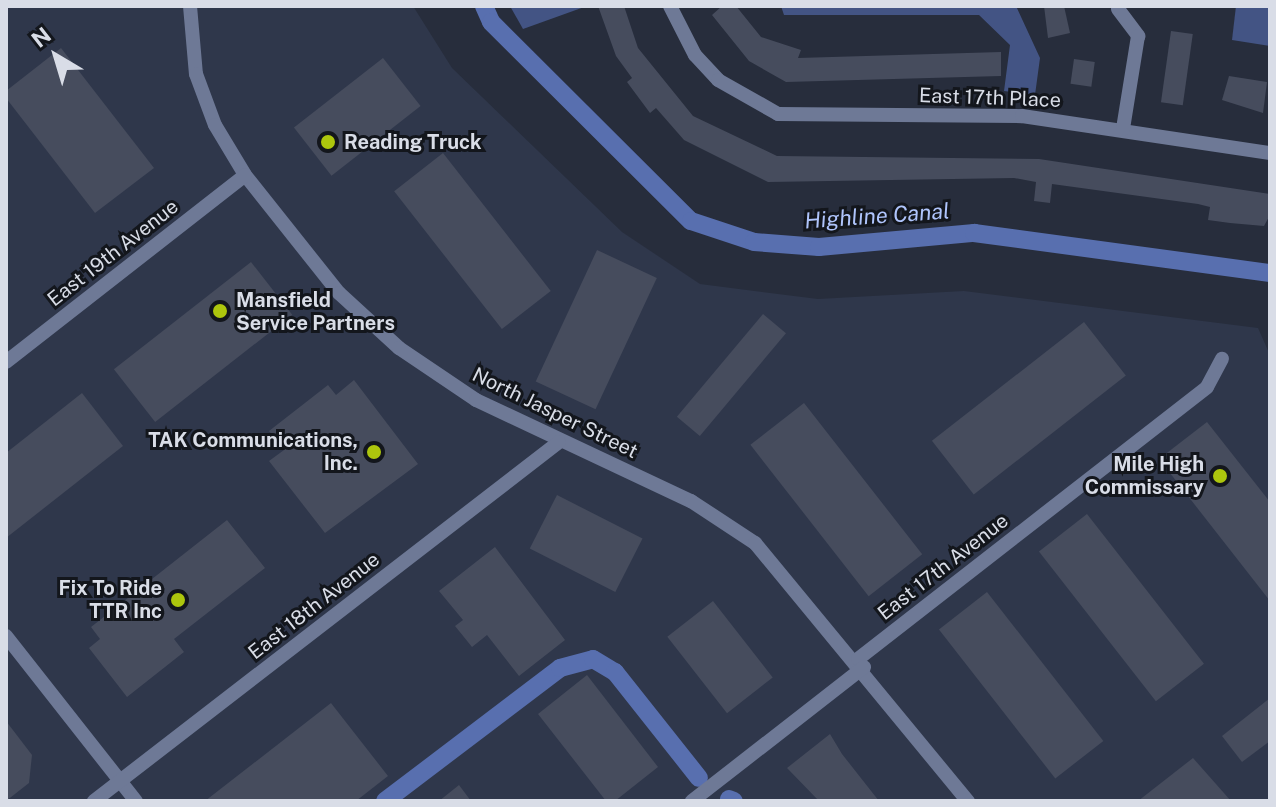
<!DOCTYPE html>
<style>
body{margin:0}
#map{position:relative;width:1276px;height:807px;overflow:hidden;background:#272d3c;font-family:"Public Sans",sans-serif}
div>[style]{position:absolute}
.built>*{inset:0;background:#2f374b}
.green>*{inset:0;background:#435484}
.canal>*{height:18px;margin:-9px;padding:0 9px;transform-origin:9px;border-radius:9px;background:#586faf}
.building>*{inset:0;background:#464c5d;transform-origin:0 0}
.street>*{height:14px;margin:-7px;padding:0 7px;transform-origin:7px;border-radius:7px;background:#6e7996}
.dots>*{width:22px;height:22px;translate:-50% -50%;box-sizing:border-box;border:4px solid #13161c;border-radius:50%}
span{translate:-50% -50%;white-space:nowrap;text-align:center;line-height:1.15;-webkit-text-stroke:6px #13161c;paint-order:stroke}
.street-label{font-size:20px;color:#d9dde7}
.poi-label{font-size:20px;color:#d9dde7;font-weight:700}
.left{translate:0 -50%;text-align:left}
.right{translate:-100% -50%;text-align:right}
.water-label{font-size:22px;color:#afc4fb;font-style:italic}
.frame{position:absolute;inset:0;border:8px solid #d9dde7;pointer-events:none}
.north{position:absolute;left:16px;top:16px;width:80px;height:80px;-webkit-text-stroke:6px #13161c;paint-order:stroke;rotate:322deg;font-size:22px;font-weight:700;line-height:32px;text-align:center;color:#d9dde7}
.north::after{content:'';display:block;margin:auto;width:28px;height:36px;background:#d9dde7;clip-path:polygon(50% 0,100% 100%,50% 72%,0 100%)}
</style>
<div id="map">
<div class="built">
<i style="clip-path:polygon(6px 6px,413px 6px,452px 68px,622px 232px,700px 284px,818px 299px,964px 291px,1258px 328px,1270px 355px,1270px 801px,6px 801px)"></i>
</div>
<div class="green">
<i style="clip-path:polygon(510px 6px,587px 6px,523px 29px)"></i>
<i style="clip-path:polygon(781px 6px,1016px 6px,1040px 58px,1035px 95px,1004px 91px,1010px 45px,979px 15px,784px 15px)"></i>
<i style="clip-path:polygon(1236px 6px,1270px 6px,1270px 46px,1232px 40px)"></i>
</div>
<div class="canal">
<i style="left:484px;top:6px;width:17px;rotate:66deg"></i>
<i style="left:491px;top:22px;width:282px;rotate:44.9deg"></i>
<i style="left:691px;top:221px;width:66px;rotate:18.4deg"></i>
<i style="left:754px;top:242px;width:65px;rotate:4.4deg"></i>
<i style="left:819px;top:247px;width:156px;rotate:-5.2deg"></i>
<i style="left:974px;top:233px;width:299px;rotate:7.7deg"></i>
<i style="left:729px;top:799px;width:5px;rotate:22deg"></i>
<i style="left:385px;top:801px;width:220px;rotate:-37.2deg"></i>
<i style="left:560px;top:668px;width:34px;rotate:-15deg"></i>
<i style="left:593px;top:659px;width:26px;rotate:31deg"></i>
<i style="left:615px;top:672px;width:135px;rotate:51.6deg"></i>
</div>
<div class="building">
<i style="clip-path:polygon(598px 6px,624px 6px,638px 48px,693px 116px,777px 156px,1039px 159px,1270px 194px,1270px 215px,1264px 226px,1230px 223px,1208px 220px,1210px 207px,1198px 204px,1052px 184px,1050px 203px,1034px 201px,1036px 182px,1014px 178px,768px 182px,684px 140px,656px 108px,650px 113px,627px 82px,632px 78px,616px 56px)"></i>
<i style="clip-path:polygon(722px 6px,736px 6px,761px 37px,801px 50px,798px 58px,1001px 52px,1001px 76px,786px 82px,749px 61px,712px 15px)"></i>
<i style="clip-path:polygon(1044px 6px,1064px 6px,1070px 33px,1048px 38px)"></i>
<i style="left:1171px;top:31px;width:22px;height:72px;rotate:8deg"></i>
<i style="clip-path:polygon(61px 48px,154px 168px,95px 213px,6px 98px,6px 91px)"></i>
<i style="left:383px;top:58px;width:61px;height:113px;rotate:52deg"></i>
<i style="left:1074px;top:59px;width:21px;height:25px;rotate:8deg"></i>
<i style="clip-path:polygon(1229px 76px,1267px 82px,1263px 113px,1222px 100px)"></i>
<i style="left:443px;top:153px;width:175px;height:62px;rotate:52deg"></i>
<i style="left:597px;top:250px;width:66px;height:145px;rotate:25deg"></i>
<i style="left:251px;top:262px;width:67px;height:174px;rotate:52deg"></i>
<i style="left:763px;top:314px;width:30px;height:134px;rotate:40deg"></i>
<i style="left:1084px;top:322px;width:68px;height:193px;rotate:52deg"></i>
<i style="clip-path:polygon(354px 380px,418px 464px,325px 533px,269px 461px,284px 450px,269px 431px,328px 385px,336px 395px)"></i>
<i style="clip-path:polygon(82px 393px,123px 446px,6px 538px,6px 453px)"></i>
<i style="left:804px;top:403px;width:192px;height:68px;rotate:52deg"></i>
<i style="clip-path:polygon(1207px 422px,1270px 502px,1270px 601px,1159px 459px)"></i>
<i style="left:557px;top:495px;width:96px;height:60px;rotate:27deg"></i>
<i style="left:1087px;top:514px;width:190px;height:61px;rotate:52deg"></i>
<i style="clip-path:polygon(227px 520px,265px 568px,174px 639px,184px 652px,127px 697px,89px 648px,100px 639px,91px 627px)"></i>
<i style="clip-path:polygon(495px 547px,565px 640px,519px 676px,487px 635px,472px 647px,455px 626px,463px 620px,439px 591px)"></i>
<i style="left:987px;top:592px;width:189px;height:61px;rotate:52deg"></i>
<i style="left:713px;top:601px;width:97px;height:58px;rotate:52deg"></i>
<i style="clip-path:polygon(587px 675px,658px 767px,615px 801px,606px 801px,538px 714px)"></i>
<i style="clip-path:polygon(1270px 698px,1270px 741px,1242px 762px,1222px 736px)"></i>
<i style="clip-path:polygon(331px 703px,388px 776px,356px 801px,205px 801px)"></i>
<i style="clip-path:polygon(6px 721px,32px 755px,29px 783px,6px 801px)"></i>
<i style="clip-path:polygon(830px 734px,842px 754px,879px 801px,819px 801px,787px 768px)"></i>
<i style="clip-path:polygon(1193px 758px,1231px 801px,1138px 801px)"></i>
<i style="clip-path:polygon(459px 785px,471px 801px,439px 801px)"></i>
</div>
<div class="street">
<i style="left:190px;top:6px;width:68px;rotate:85deg"></i>
<i style="left:196px;top:74px;width:54px;rotate:69.6deg"></i>
<i style="left:215px;top:125px;width:58px;rotate:59deg"></i>
<i style="left:245px;top:175px;width:151px;rotate:51.5deg"></i>
<i style="left:339px;top:293px;width:81px;rotate:42.5deg"></i>
<i style="left:399px;top:348px;width:93px;rotate:34deg"></i>
<i style="left:476px;top:400px;width:238px;rotate:25.2deg"></i>
<i style="left:691px;top:501px;width:77px;rotate:33.3deg"></i>
<i style="left:755px;top:543px;width:335px;rotate:50.5deg"></i>
<i style="left:670px;top:6px;width:55px;rotate:63deg"></i>
<i style="left:695px;top:55px;width:34px;rotate:47deg"></i>
<i style="left:718px;top:80px;width:69px;rotate:29.5deg"></i>
<i style="left:778px;top:114px;width:244px;rotate:0.5deg"></i>
<i style="left:1022px;top:116px;width:251px;rotate:8.5deg"></i>
<i style="left:1118px;top:9px;width:34px;rotate:53deg"></i>
<i style="left:1138px;top:36px;width:94px;rotate:99.2deg"></i>
<i style="left:6px;top:362px;width:303px;rotate:-38deg"></i>
<i style="left:6px;top:636px;width:210px;rotate:51.8deg"></i>
<i style="left:858px;top:659px;width:442px;rotate:-37.9deg"></i>
<i style="left:1207px;top:387px;width:32px;rotate:-62deg"></i>
<i style="left:94px;top:801px;width:587px;rotate:-37.67deg"></i>
<i style="left:692px;top:801px;width:218px;rotate:-37.9deg"></i>
</div>
<div class="dots">
<i style="left:328px;top:142px;background:#adc60d"></i>
<i style="left:220px;top:311px;background:#adc60d"></i>
<i style="left:374px;top:452px;background:#adc60d"></i>
<i style="left:1220px;top:476px;background:#adc60d"></i>
<i style="left:178px;top:600px;background:#adc60d"></i>
</div>
<div class="street-label">
<span style="left:990px;top:98px;rotate:2deg">East 17th Place</span>
<span style="left:113px;top:253px;rotate:-38deg">East 19th Avenue</span>
<span style="left:555px;top:413px;rotate:26deg">North Jasper Street</span>
<span style="left:943px;top:567px;rotate:-38deg">East 17th Avenue</span>
<span style="left:314px;top:606px;rotate:-38deg">East 18th Avenue</span>
</div>
<div class="poi-label">
<span class="left" style="left:344px;top:142px">Reading Truck</span>
<span class="left" style="left:236px;top:312px">Mansfield<br>Service Partners</span>
<span class="right" style="left:358px;top:452px">TAK Communications,<br>Inc.</span>
<span class="right" style="left:1204px;top:476px">Mile High<br>Commissary</span>
<span class="right" style="left:162px;top:600px">Fix To Ride<br>TTR Inc</span>
</div>
<div class="water-label">
<span style="left:877px;top:216px;rotate:-4deg">Highline Canal</span>
</div>
<div class="frame"></div>
<div class="north">N</div>
</div>
